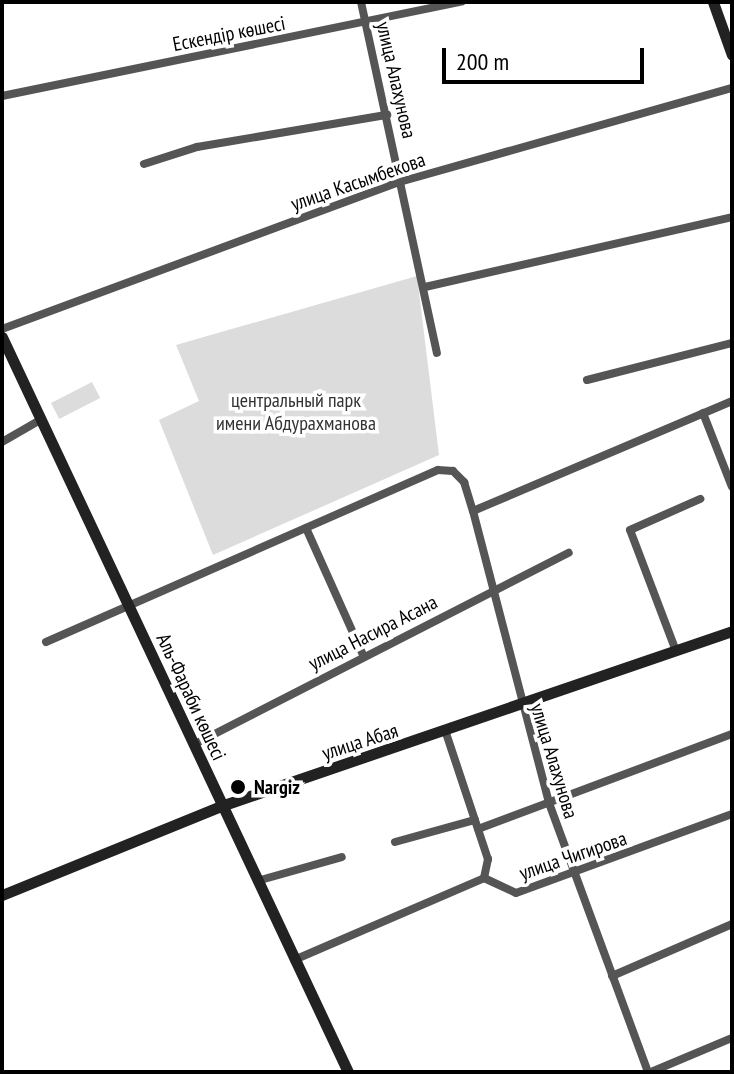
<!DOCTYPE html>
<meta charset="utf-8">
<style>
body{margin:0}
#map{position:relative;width:734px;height:1074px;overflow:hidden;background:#fff;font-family:"PT Sans Narrow",sans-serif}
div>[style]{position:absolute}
.green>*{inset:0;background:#dcdcdc;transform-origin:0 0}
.street>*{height:8px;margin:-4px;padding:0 4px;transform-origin:4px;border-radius:4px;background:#555}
.secondary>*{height:11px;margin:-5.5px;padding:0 5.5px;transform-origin:5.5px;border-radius:5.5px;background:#222}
.dots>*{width:22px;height:22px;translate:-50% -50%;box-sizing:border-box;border:4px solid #fff;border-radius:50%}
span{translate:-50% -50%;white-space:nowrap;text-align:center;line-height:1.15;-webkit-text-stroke:7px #fff;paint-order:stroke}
.street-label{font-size:20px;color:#000}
.park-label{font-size:20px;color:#333}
.poi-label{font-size:20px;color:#000;font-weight:700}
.left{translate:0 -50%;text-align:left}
.frame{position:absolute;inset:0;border:4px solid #000;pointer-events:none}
.scale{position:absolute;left:442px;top:48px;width:202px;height:36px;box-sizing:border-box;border:4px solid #000;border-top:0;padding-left:10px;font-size:24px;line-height:28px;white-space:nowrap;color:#000;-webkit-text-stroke:6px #fff;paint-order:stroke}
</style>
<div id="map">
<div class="green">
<i style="clip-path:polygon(417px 276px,439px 455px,213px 555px,159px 420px,199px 401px,176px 345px)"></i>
<i style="left:92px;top:382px;width:18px;height:46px;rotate:63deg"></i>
</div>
<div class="street">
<i style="left:361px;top:2px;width:359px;rotate:77.8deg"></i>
<i style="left:2px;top:96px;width:469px;rotate:-11.6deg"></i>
<i style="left:144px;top:164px;width:56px;rotate:-17.8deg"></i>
<i style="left:197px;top:147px;width:193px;rotate:-9.6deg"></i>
<i style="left:425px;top:287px;width:315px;rotate:-12.8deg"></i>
<i style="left:2px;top:329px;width:427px;rotate:-20.3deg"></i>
<i style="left:403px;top:181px;width:342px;rotate:-15.8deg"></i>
<i style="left:587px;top:380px;width:150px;rotate:-14.3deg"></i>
<i style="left:703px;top:413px;width:79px;rotate:68.6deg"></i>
<i style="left:2px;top:442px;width:46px;rotate:-29.9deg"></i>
<i style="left:473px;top:511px;width:281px;rotate:-23deg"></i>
<i style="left:306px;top:528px;width:139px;rotate:65.8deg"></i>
<i style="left:46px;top:642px;width:428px;rotate:-23.7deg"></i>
<i style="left:438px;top:470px;width:15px;rotate:4deg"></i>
<i style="left:453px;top:471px;width:16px;rotate:45deg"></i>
<i style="left:464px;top:482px;width:30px;rotate:73deg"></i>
<i style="left:473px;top:511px;width:302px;rotate:75.4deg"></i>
<i style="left:549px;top:803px;width:287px;rotate:69.8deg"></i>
<i style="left:676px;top:651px;width:129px;rotate:-110.8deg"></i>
<i style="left:630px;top:530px;width:77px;rotate:-23.9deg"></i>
<i style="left:446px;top:733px;width:133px;rotate:71.6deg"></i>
<i style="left:488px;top:859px;width:19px;rotate:102deg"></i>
<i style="left:193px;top:745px;width:422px;rotate:-27.1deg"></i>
<i style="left:478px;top:829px;width:271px;rotate:-20.5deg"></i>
<i style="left:395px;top:842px;width:83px;rotate:-15.4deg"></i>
<i style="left:257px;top:881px;width:88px;rotate:-15.8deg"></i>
<i style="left:294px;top:960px;width:207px;rotate:-23.3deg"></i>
<i style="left:484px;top:878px;width:35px;rotate:25deg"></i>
<i style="left:516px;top:893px;width:230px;rotate:-20.1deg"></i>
<i style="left:612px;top:976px;width:131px;rotate:-23.4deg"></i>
<i style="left:651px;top:1072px;width:88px;rotate:-22.8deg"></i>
</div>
<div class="secondary">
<i style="left:713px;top:2px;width:56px;rotate:70.3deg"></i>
<i style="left:2px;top:337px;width:812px;rotate:64.79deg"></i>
<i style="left:2px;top:895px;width:236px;rotate:-22.1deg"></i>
<i style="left:221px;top:806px;width:540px;rotate:-18.9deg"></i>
</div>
<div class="dots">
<i style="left:238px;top:787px;background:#000"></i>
</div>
<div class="street-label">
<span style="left:229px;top:34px;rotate:-11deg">Ескендір көшесі</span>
<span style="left:396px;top:80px;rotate:77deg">улица Алахунова</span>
<span style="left:358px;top:182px;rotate:-19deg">улица Касымбекова</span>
<span style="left:373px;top:633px;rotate:-27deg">улица Насира Асана</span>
<span style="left:191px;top:697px;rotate:65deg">Аль-Фараби көшесі</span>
<span style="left:360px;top:742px;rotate:-18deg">улица Абая</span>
<span style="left:554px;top:761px;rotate:73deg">улица Алахунова</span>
<span style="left:573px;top:856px;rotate:-19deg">улица Чигирова</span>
</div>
<div class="park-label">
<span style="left:296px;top:412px">центральный парк<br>имени Абдурахманова</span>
</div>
<div class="poi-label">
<span class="left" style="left:254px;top:787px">Nargiz</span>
</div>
<div class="frame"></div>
<div class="scale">200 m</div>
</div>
